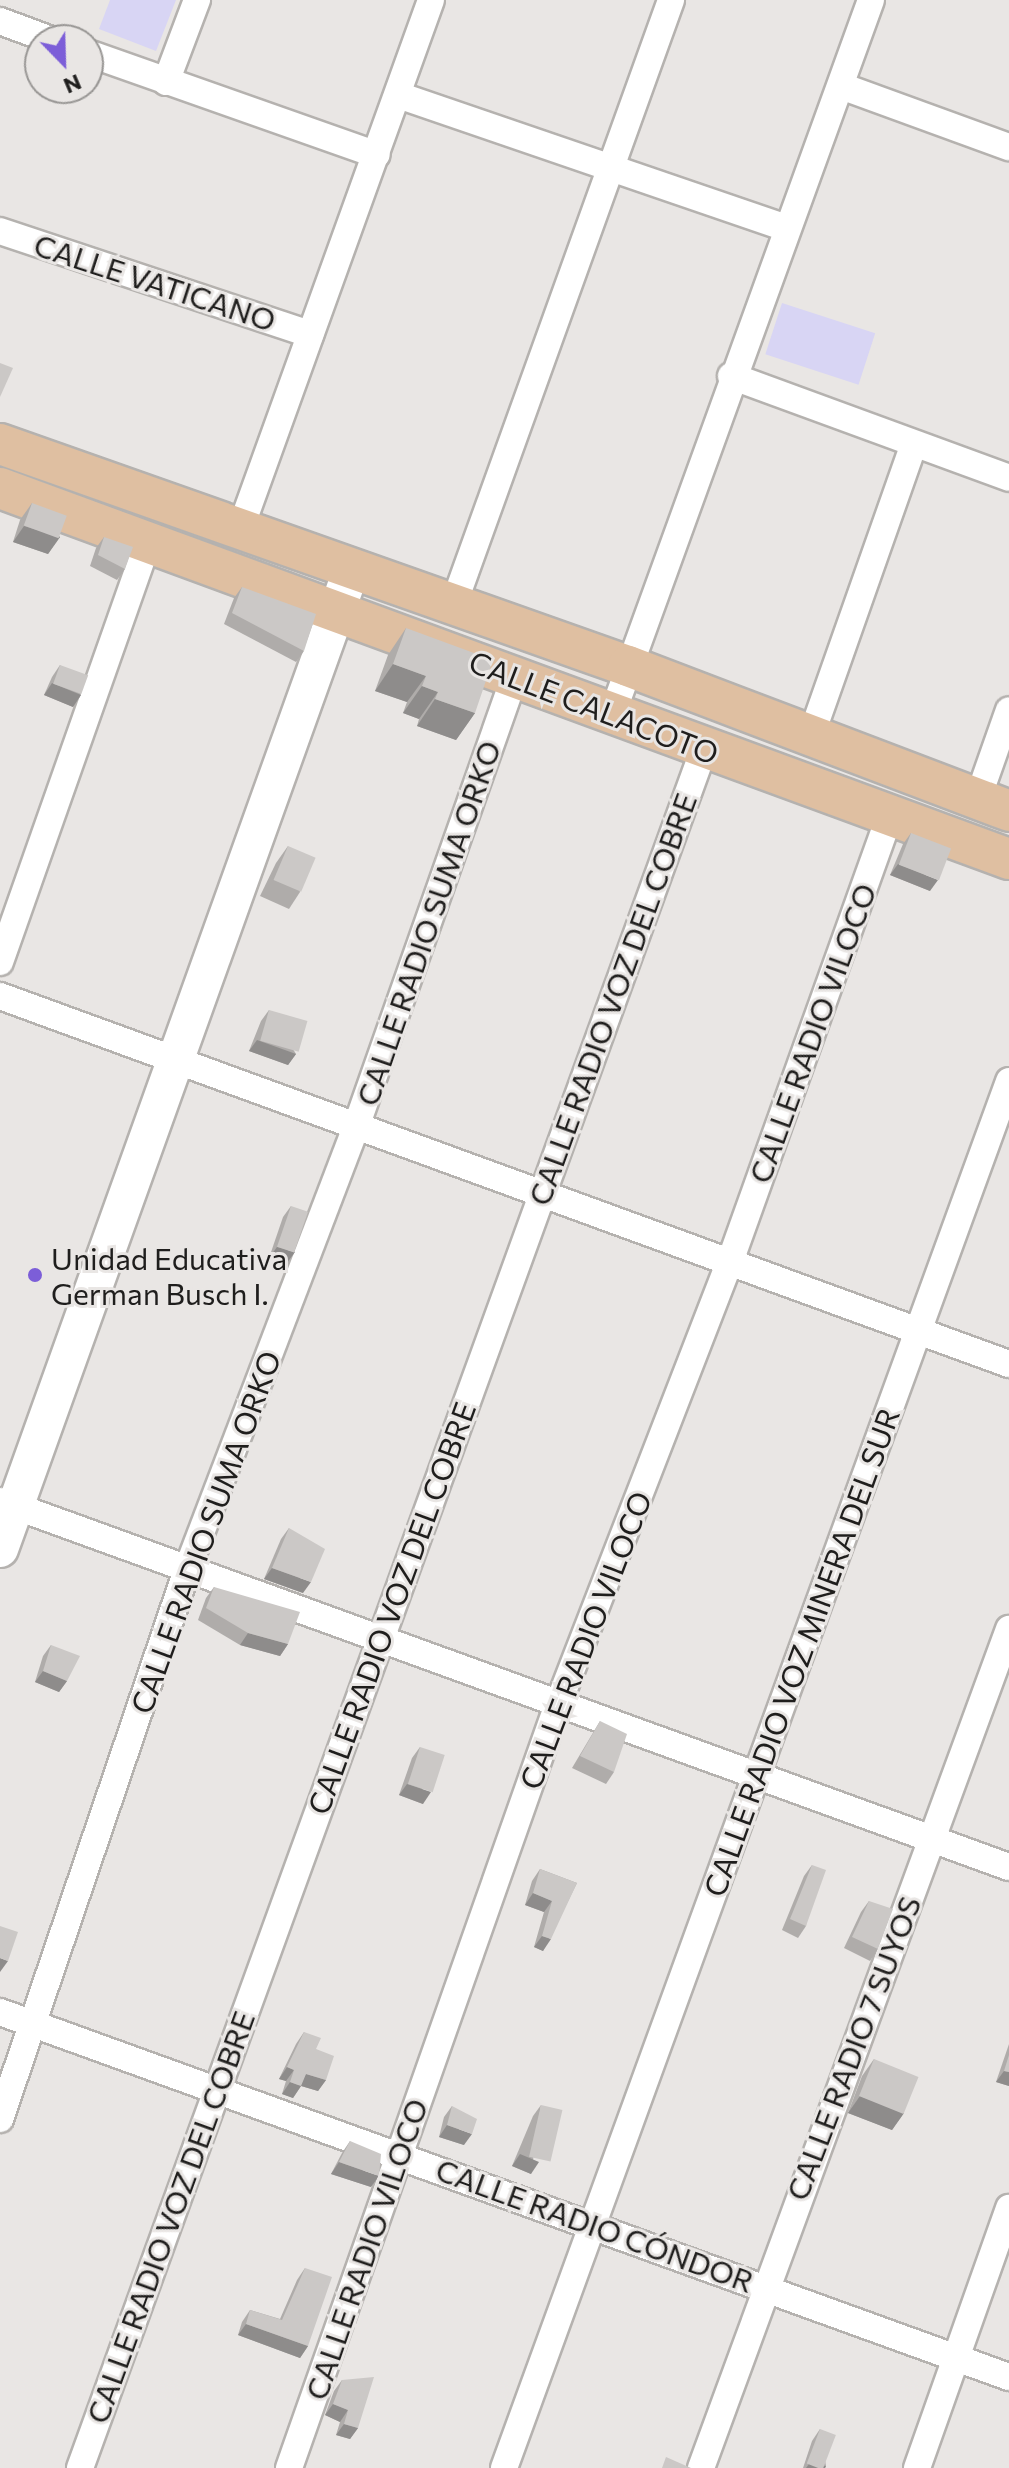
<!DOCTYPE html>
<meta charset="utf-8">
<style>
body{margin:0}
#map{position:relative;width:1009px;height:2468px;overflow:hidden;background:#e9e6e4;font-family:Commissioner,sans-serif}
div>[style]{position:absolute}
.green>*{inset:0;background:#d8d5f4;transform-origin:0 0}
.roads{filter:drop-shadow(2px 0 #b5b2af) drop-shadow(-2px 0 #b5b2af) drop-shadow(0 2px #b5b2af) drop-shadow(0 -2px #b5b2af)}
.street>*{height:26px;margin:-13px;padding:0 13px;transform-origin:13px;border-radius:13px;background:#fff}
.secondary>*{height:36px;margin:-18px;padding:0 18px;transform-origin:18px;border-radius:18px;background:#fff}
.primary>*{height:40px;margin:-20px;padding:0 20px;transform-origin:20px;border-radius:20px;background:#dfbfa1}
.wall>*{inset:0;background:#afacaa}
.shaded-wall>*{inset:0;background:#8e8c8b}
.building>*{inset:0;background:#cbc8c6;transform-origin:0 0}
.dots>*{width:22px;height:22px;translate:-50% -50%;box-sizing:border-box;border:4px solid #e9e6e4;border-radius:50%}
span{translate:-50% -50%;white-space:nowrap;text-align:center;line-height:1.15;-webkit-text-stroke:6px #e9e6e4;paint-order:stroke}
.street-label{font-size:30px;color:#1f1e1d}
.poi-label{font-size:30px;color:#1f1e1d}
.left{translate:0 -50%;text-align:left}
.north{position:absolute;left:24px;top:24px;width:80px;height:80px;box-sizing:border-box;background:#e9e6e4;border:2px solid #989694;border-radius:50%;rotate:157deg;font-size:22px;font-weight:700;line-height:32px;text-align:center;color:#1f1e1d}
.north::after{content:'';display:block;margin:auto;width:28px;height:36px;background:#7c5ed8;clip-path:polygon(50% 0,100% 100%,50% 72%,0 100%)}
</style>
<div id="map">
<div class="green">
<i style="clip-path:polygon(110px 0,176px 0,156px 51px,99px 29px)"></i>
<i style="left:782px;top:303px;width:98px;height:54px;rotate:18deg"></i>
</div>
<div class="roads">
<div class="street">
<i style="left:0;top:21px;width:54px;rotate:20.4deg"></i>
<i style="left:88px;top:53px;width:306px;rotate:19.4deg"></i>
<i style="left:166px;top:82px;width:88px;rotate:-69.3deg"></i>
<i style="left:841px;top:86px;width:179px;rotate:20deg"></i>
<i style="left:398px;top:95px;width:411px;rotate:18.9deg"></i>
<i style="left:0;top:231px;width:327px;rotate:18.4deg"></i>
<i style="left:731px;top:376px;width:296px;rotate:20.1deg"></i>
<i style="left:240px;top:530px;width:563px;rotate:-70.18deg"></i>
<i style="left:453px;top:606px;width:644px;rotate:-70.21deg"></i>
<i style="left:613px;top:712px;width:757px;rotate:-70.08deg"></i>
<i style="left:810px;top:739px;width:313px;rotate:-70.6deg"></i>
<i style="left:977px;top:801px;width:96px;rotate:-70.6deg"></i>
<i style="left:0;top:962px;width:445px;rotate:-70.6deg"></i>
<i style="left:0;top:996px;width:1074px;rotate:20.04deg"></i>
<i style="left:1px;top:1501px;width:1072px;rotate:19.96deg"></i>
<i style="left:0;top:2012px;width:1073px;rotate:19.89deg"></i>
<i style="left:0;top:2119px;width:583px;rotate:-71.19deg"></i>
<i style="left:188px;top:1567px;width:471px;rotate:-69.1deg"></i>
<i style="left:356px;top:1127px;width:478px;rotate:-70.6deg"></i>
<i style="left:80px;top:2468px;width:1829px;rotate:-70.05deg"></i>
<i style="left:289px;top:2468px;width:807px;rotate:-70.6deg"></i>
<i style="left:557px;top:1707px;width:481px;rotate:-68.8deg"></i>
<i style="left:731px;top:1259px;width:472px;rotate:-70.3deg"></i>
<i style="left:504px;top:2468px;width:1476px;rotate:-69.99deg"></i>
<i style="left:701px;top:2468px;width:894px;rotate:-69.84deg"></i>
<i style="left:917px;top:2468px;width:276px;rotate:-70.5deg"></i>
</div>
<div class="secondary">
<i style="left:0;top:1549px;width:1039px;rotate:-70.26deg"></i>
</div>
<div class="primary">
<i style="left:0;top:444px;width:666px;rotate:19.47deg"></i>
<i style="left:628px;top:666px;width:408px;rotate:20.8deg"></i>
<i style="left:0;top:488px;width:1075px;rotate:20.19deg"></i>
</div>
</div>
<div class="wall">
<i style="clip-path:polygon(32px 503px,60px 537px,48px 554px,13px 542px,20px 520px)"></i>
<i style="clip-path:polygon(104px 537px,125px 569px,117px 580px,90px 566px,96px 548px)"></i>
<i style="clip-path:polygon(242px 587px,304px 651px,296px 662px,224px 624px,234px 598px)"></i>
<i style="clip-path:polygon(406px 628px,475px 713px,456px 740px,417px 726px,419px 719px,403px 713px,407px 702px,375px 691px,388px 655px)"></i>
<i style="clip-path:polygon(60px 665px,81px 695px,73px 707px,44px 695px,52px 677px)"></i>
<i style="clip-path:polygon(911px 833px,930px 891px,890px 875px,903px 844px)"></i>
<i style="clip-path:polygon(288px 846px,300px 892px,289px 909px,260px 896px,276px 863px)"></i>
<i style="clip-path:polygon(269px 1010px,296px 1054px,288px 1065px,249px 1051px,261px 1021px)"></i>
<i style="clip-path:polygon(291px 1206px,287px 1263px,269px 1258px,283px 1217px)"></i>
<i style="clip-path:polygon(289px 1528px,303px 1593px,264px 1579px,281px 1539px)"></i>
<i style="clip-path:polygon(214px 1587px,288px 1644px,280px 1656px,240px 1645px,198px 1620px,206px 1598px)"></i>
<i style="clip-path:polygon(51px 1645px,67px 1681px,59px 1692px,35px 1682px,43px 1656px)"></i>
<i style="clip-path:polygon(600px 1721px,614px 1772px,606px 1784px,572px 1768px)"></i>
<i style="clip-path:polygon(420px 1747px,423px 1804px,399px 1795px,412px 1758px)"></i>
<i style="clip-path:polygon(812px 1865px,806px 1926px,798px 1938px,782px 1930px,804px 1876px)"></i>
<i style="clip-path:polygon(540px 1869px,577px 1883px,543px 1951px,534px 1947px,544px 1912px,525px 1905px,532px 1881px)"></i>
<i style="clip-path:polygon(869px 1901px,878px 1949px,870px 1961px,844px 1948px,861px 1912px)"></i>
<i style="clip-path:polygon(304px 2032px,316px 2049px,326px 2080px,318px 2091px,301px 2086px,293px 2098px,282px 2094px,286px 2081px,279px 2079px,296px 2044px)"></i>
<i style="clip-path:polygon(1009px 2044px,1009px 2086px,996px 2082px)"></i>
<i style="clip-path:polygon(874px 2059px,904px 2113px,892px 2130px,848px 2113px,862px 2076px)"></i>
<i style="clip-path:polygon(541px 2105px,531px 2174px,512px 2166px,533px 2116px)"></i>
<i style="clip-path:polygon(452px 2106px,464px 2145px,439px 2137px,444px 2117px)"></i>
<i style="clip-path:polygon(350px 2141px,371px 2187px,331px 2174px,342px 2153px)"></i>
<i style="clip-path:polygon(305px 2268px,308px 2346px,300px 2358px,238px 2335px,242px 2322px,250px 2310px,280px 2319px,297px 2280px)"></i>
<i style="clip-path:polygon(342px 2380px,358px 2428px,350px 2439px,336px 2435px,340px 2422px,325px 2415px,334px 2391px)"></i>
<i style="clip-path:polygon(820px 2429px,826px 2466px,825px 2468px,803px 2468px,812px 2441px)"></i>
</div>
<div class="shaded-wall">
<i style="clip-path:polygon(24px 526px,60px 537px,48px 554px,13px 542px)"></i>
<i style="clip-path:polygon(393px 664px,426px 676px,407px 702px,375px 691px)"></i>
<i style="clip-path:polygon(52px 683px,81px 695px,73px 707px,44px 695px)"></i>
<i style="clip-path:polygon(422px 686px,438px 692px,419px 719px,403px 713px)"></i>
<i style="clip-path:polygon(435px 699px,475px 713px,456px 740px,417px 726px)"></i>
<i style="clip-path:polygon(898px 864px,938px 880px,930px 891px,890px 875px)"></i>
<i style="clip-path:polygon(257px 1040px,296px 1054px,288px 1065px,249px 1051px)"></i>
<i style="clip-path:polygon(277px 1247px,295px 1252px,287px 1263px,269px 1258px)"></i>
<i style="clip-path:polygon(272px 1568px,311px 1582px,303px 1593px,264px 1579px)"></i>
<i style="clip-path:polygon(248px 1633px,288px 1644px,280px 1656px,240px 1645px)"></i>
<i style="clip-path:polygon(43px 1671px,67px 1681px,59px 1692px,35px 1682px)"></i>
<i style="clip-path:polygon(407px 1784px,431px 1792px,423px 1804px,399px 1795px)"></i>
<i style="clip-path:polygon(533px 1893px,552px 1901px,544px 1912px,525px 1905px)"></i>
<i style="clip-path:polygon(542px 1936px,551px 1939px,543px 1951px,534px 1947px)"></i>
<i style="clip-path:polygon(0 1958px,8px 1961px,0 1972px)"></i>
<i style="clip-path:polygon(287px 2067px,294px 2070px,286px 2081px,279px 2079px)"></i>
<i style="clip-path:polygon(1004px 2071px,1009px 2072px,1009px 2086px,996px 2082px)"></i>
<i style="clip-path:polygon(306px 2074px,326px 2080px,318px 2091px,298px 2085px)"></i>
<i style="clip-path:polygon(290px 2082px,301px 2086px,293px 2098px,282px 2094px)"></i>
<i style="clip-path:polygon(860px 2096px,904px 2113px,892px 2130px,848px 2113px)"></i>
<i style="clip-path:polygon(447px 2125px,472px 2134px,464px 2145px,439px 2137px)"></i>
<i style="clip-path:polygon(520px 2154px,539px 2162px,531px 2174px,512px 2166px)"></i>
<i style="clip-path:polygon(339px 2162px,379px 2176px,371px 2187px,331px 2174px)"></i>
<i style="clip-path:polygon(246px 2324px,308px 2346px,300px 2358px,238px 2335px)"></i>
<i style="clip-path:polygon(333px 2404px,348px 2410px,340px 2422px,325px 2415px)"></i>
<i style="clip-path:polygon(344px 2424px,358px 2428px,350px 2439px,336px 2435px)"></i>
<i style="clip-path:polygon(809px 2464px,826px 2466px,825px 2468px,806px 2468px)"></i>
</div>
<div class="building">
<i style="clip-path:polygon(0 363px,13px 368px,0 397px)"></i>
<i style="left:32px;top:503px;width:37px;height:24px;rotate:20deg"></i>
<i style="clip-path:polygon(104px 537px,133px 547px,125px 569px,98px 555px)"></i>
<i style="clip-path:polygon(242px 587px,316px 614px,304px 651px,232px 613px)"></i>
<i style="clip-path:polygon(406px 628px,493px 660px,475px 713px,435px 699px,438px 692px,422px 686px,426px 676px,393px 664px)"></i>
<i style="left:60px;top:665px;width:30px;height:20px;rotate:20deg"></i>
<i style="left:911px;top:833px;width:43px;height:34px;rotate:21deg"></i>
<i style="left:288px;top:846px;width:30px;height:37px;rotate:23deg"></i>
<i style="left:269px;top:1010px;width:40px;height:32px;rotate:16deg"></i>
<i style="left:291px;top:1206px;width:18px;height:43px;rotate:19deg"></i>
<i style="clip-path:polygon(289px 1528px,325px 1549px,311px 1582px,272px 1568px)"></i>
<i style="clip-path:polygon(214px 1587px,300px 1612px,288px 1644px,248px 1633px,206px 1608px)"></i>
<i style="clip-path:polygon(51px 1645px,80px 1656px,67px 1681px,43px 1671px)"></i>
<i style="clip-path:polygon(600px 1721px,627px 1734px,614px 1772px,580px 1756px)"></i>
<i style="left:420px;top:1747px;width:26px;height:39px;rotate:18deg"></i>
<i style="clip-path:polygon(812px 1865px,826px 1870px,806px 1926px,790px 1919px)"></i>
<i style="clip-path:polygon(540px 1869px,577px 1883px,551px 1939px,542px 1936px,552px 1901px,533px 1893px)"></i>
<i style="clip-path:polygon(869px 1901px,893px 1909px,878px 1949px,852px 1937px)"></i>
<i style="clip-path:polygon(0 1926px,18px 1932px,8px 1961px,0 1958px)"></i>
<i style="clip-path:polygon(304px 2032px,321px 2038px,316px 2049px,334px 2056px,326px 2080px,306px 2074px,301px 2086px,290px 2082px,294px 2070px,287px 2067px)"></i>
<i style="clip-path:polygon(1009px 2055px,1009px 2072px,1004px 2071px)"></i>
<i style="left:874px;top:2059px;width:48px;height:40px;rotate:22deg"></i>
<i style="left:541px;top:2105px;width:22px;height:53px;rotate:13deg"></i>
<i style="clip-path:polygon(452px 2106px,477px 2119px,472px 2134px,447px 2125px)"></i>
<i style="clip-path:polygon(350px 2141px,381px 2154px,379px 2176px,339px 2162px)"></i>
<i style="clip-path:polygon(305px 2268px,332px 2277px,308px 2346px,246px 2324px,250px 2310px,282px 2320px)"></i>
<i style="clip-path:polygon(374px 2377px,358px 2428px,344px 2424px,348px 2410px,333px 2404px,342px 2380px)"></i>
<i style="left:820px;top:2429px;width:17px;height:37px;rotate:21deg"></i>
<i style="clip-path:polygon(666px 2457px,691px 2468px,662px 2468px)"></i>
</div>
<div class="dots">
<i style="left:35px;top:1275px;background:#7c5ed8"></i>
</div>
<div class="street-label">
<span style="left:155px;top:282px;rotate:18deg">CALLE VATICANO</span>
<span style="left:594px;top:707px;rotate:21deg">CALLE CALACOTO</span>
<span style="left:428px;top:923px;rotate:-71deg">CALLE RADIO SUMA ORKO</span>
<span style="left:612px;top:999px;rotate:-70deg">CALLE RADIO VOZ DEL COBRE</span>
<span style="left:812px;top:1033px;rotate:-70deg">CALLE RADIO VILOCO</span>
<span style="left:205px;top:1532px;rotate:-70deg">CALLE RADIO SUMA ORKO</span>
<span style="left:391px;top:1608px;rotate:-70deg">CALLE RADIO VOZ DEL COBRE</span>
<span style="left:585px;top:1640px;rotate:-69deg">CALLE RADIO VILOCO</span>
<span style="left:801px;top:1652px;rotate:-70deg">CALLE RADIO VOZ MINERA DEL SUR</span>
<span style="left:853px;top:2048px;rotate:-69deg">CALLE RADIO 7 SUYOS</span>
<span style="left:170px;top:2217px;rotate:-70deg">CALLE RADIO VOZ DEL COBRE</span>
<span style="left:595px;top:2225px;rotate:20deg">CALLE RADIO CÓNDOR</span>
<span style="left:366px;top:2249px;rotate:-71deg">CALLE RADIO VILOCO</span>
</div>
<div class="poi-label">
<span class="left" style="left:51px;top:1275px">Unidad Educativa<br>German Busch I.</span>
</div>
<div class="north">N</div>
</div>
